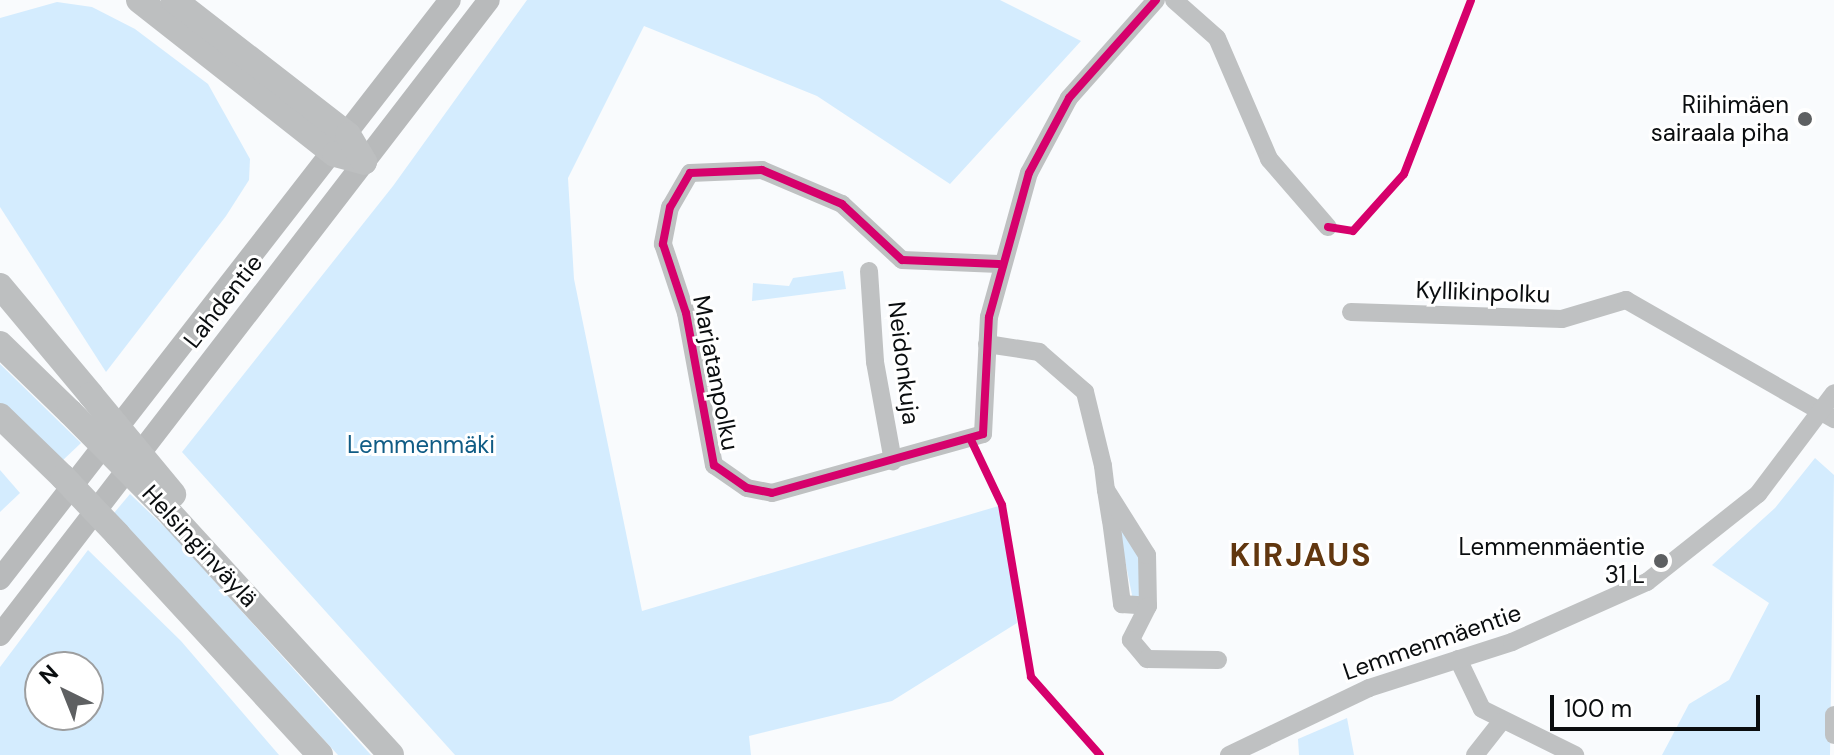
<!DOCTYPE html>
<meta charset="utf-8">
<style>
body{margin:0}
#map{position:relative;width:1834px;height:755px;overflow:hidden;background:#f9fbfd;font-family:"DM Sans",sans-serif}
div>[style]{position:absolute}
.green>*{inset:0;background:#d4ecfe}
.minor>*{height:18px;margin:-9px;padding:0 9px;transform-origin:9px;border-radius:9px;background:#bfc1c2}
.major>*{height:22px;margin:-11px;padding:0 11px;transform-origin:11px;border-radius:11px;background:#b8babb}
.highway>*{height:26px;margin:-13px;padding:0 13px;transform-origin:13px;border-radius:13px;background:#bdbfc0}
.highway-bridge>*{height:26px;margin:-13px;padding:0 13px;transform-origin:13px;border-radius:13px;background:#bdbfc0}
.cycleway>*{height:8px;margin:-4px;padding:0 4px;transform-origin:4px;border-radius:4px;background:#d6006c}
.dots>*{width:22px;height:22px;translate:-50% -50%;box-sizing:border-box;border:4px solid #fff;border-radius:50%}
span{translate:-50% -50%;white-space:nowrap;text-align:center;line-height:1.15;-webkit-text-stroke:6px #fff;paint-order:stroke}
.poi-label{font-size:24px;color:#0a0d0f}
.right{translate:-100% -50%;text-align:right}
.street-label{font-size:24px;color:#0a0d0f}
.park-label{font-size:24px;color:#105c85}
.district-label{font-size:32px;color:#62370f;font-weight:700;letter-spacing:2px}
.north{position:absolute;left:24px;top:651px;width:80px;height:80px;box-sizing:border-box;background:#fff;border:2px solid #9d9e9f;border-radius:50%;rotate:317deg;font-size:22px;font-weight:700;line-height:32px;text-align:center;color:#0a0d0f}
.north::after{content:'';display:block;margin:auto;width:28px;height:36px;background:#5e6062;clip-path:polygon(50% 0,100% 100%,50% 72%,0 100%)}
.scale{position:absolute;left:1550px;top:695px;width:210px;height:36px;box-sizing:border-box;border:4px solid #0a0d0f;border-top:0;padding-left:10px;font-size:24px;line-height:28px;white-space:nowrap;color:#0a0d0f;-webkit-text-stroke:6px #fff;paint-order:stroke}
</style>
<div id="map">
<div class="green">
<i style="clip-path:polygon(527px 0,1000px 0,1081px 41px,950px 184px,817px 96px,644px 26px,568px 178px,574px 279px,642px 611px,1002px 505px,1017px 623px,892px 701px,749px 736px,751px 755px,455px 755px,182px 452px,393px 186px)"></i>
<i style="clip-path:polygon(57px 2px,92px 7px,135px 29px,208px 84px,250px 159px,249px 180px,226px 216px,106px 372px,0 207px,0 18px)"></i>
<i style="clip-path:polygon(843px 271px,846px 289px,752px 301px,753px 283px,789px 286px,793px 278px)"></i>
<i style="clip-path:polygon(0 364px,81px 443px,61px 462px,0 403px)"></i>
<i style="clip-path:polygon(1815px 458px,1834px 475px,1830px 755px,1662px 755px,1689px 704px,1729px 680px,1769px 603px,1712px 565px,1775px 508px)"></i>
<i style="clip-path:polygon(0 470px,20px 493px,0 512px)"></i>
<i style="clip-path:polygon(130px 494px,174px 536px,371px 755px,338px 755px,114px 513px)"></i>
<i style="clip-path:polygon(1117px 520px,1141px 553px,1144px 595px,1133px 600px)"></i>
<i style="clip-path:polygon(evenodd,88px 550px,181px 641px,279px 755px,0 755px,0 667px,88px 550px,40px 667px,88px 667px,88px 715px,40px 715px,40px 667px)"></i>
<i style="clip-path:polygon(1347px 718px,1354px 755px,1299px 755px,1298px 739px)"></i>
</div>
<div class="minor">
<i style="left:1174px;top:0;width:57px;rotate:41.5deg"></i>
<i style="left:1217px;top:38px;width:132px;rotate:66.7deg"></i>
<i style="left:1269px;top:159px;width:90px;rotate:49.1deg"></i>
<i style="left:999px;top:264px;width:97px;rotate:-177.6deg"></i>
<i style="left:902px;top:260px;width:82px;rotate:-137deg"></i>
<i style="left:842px;top:204px;width:87px;rotate:-157deg"></i>
<i style="left:762px;top:170px;width:72px;rotate:177.6deg"></i>
<i style="left:690px;top:173px;width:39px;rotate:120deg"></i>
<i style="left:670px;top:207px;width:38px;rotate:101deg"></i>
<i style="left:663px;top:244px;width:73px;rotate:71.6deg"></i>
<i style="left:686px;top:313px;width:155px;rotate:79.6deg"></i>
<i style="left:714px;top:465px;width:40px;rotate:34.9deg"></i>
<i style="left:747px;top:488px;width:25px;rotate:11deg"></i>
<i style="left:772px;top:493px;width:219px;rotate:-15.6deg"></i>
<i style="left:983px;top:434px;width:117px;rotate:-87.1deg"></i>
<i style="left:989px;top:317px;width:149px;rotate:-74.5deg"></i>
<i style="left:1029px;top:173px;width:85px;rotate:-61.9deg"></i>
<i style="left:1069px;top:98px;width:131px;rotate:-48.4deg"></i>
<i style="left:869px;top:271px;width:91px;rotate:86.2deg"></i>
<i style="left:875px;top:362px;width:101px;rotate:79.7deg"></i>
<i style="left:1351px;top:312px;width:211px;rotate:1.9deg"></i>
<i style="left:1562px;top:319px;width:67px;rotate:-16.5deg"></i>
<i style="left:1626px;top:300px;width:240px;rotate:29.8deg"></i>
<i style="left:987px;top:344px;width:53px;rotate:8.7deg"></i>
<i style="left:1039px;top:352px;width:61px;rotate:41deg"></i>
<i style="left:1085px;top:392px;width:76px;rotate:76.3deg"></i>
<i style="left:1103px;top:466px;width:24px;rotate:83deg"></i>
<i style="left:1106px;top:490px;width:30px;rotate:81deg"></i>
<i style="left:1111px;top:520px;width:85px;rotate:82.5deg"></i>
<i style="left:1122px;top:604px;width:26px;rotate:4deg"></i>
<i style="left:1148px;top:606px;width:51px;rotate:-91.1deg"></i>
<i style="left:1147px;top:555px;width:77px;rotate:-122.2deg"></i>
<i style="left:1148px;top:606px;width:38px;rotate:117deg"></i>
<i style="left:1131px;top:640px;width:25px;rotate:50deg"></i>
<i style="left:1147px;top:659px;width:71px;rotate:0.8deg"></i>
<i style="left:1458px;top:659px;width:55px;rotate:64.4deg"></i>
<i style="left:1482px;top:709px;width:104px;rotate:26.3deg"></i>
<i style="left:1834px;top:715px;width:20px;rotate:90deg"></i>
<i style="left:1229px;top:755px;width:155px;rotate:-25.6deg"></i>
<i style="left:1369px;top:688px;width:150px;rotate:-17.8deg"></i>
<i style="left:1512px;top:642px;width:148px;rotate:-24deg"></i>
<i style="left:1647px;top:582px;width:142px;rotate:-38.4deg"></i>
<i style="left:1758px;top:494px;width:126px;rotate:-53deg"></i>
<i style="left:1475px;top:755px;width:42px;rotate:-51.8deg"></i>
</div>
<div class="major">
<i style="left:0;top:579px;width:733px;rotate:-52.15deg"></i>
<i style="left:0;top:635px;width:801px;rotate:-52.4deg"></i>
</div>
<div class="highway">
<i style="left:139px;top:0;width:249px;rotate:38.2deg"></i>
<i style="left:335px;top:154px;width:30px;rotate:15deg"></i>
<i style="left:174px;top:0;width:220px;rotate:37.8deg"></i>
<i style="left:348px;top:135px;width:31px;rotate:59deg"></i>
<i style="left:0;top:286px;width:142px;rotate:50.1deg"></i>
<i style="left:0;top:344px;width:98px;rotate:44.2deg"></i>
<i style="left:0;top:416px;width:88px;rotate:44.1deg"></i>
<i style="left:164px;top:507px;width:336px;rotate:47.5deg"></i>
<i style="left:117px;top:534px;width:300px;rotate:47.4deg"></i>
</div>
<div class="highway-bridge">
<i style="left:91px;top:395px;width:129px;rotate:50.4deg"></i>
<i style="left:70px;top:412px;width:134px;rotate:45.3deg"></i>
<i style="left:63px;top:477px;width:79px;rotate:46.5deg"></i>
</div>
<div class="cycleway">
<i style="left:1328px;top:227px;width:25px;rotate:9deg"></i>
<i style="left:1353px;top:231px;width:76px;rotate:-48.2deg"></i>
<i style="left:1404px;top:174px;width:186px;rotate:-68.9deg"></i>
<i style="left:999px;top:264px;width:97px;rotate:-177.6deg"></i>
<i style="left:902px;top:260px;width:82px;rotate:-137deg"></i>
<i style="left:842px;top:204px;width:87px;rotate:-157deg"></i>
<i style="left:762px;top:170px;width:72px;rotate:177.6deg"></i>
<i style="left:690px;top:173px;width:39px;rotate:120deg"></i>
<i style="left:670px;top:207px;width:38px;rotate:101deg"></i>
<i style="left:663px;top:244px;width:73px;rotate:71.6deg"></i>
<i style="left:686px;top:313px;width:155px;rotate:79.6deg"></i>
<i style="left:714px;top:465px;width:40px;rotate:34.9deg"></i>
<i style="left:747px;top:488px;width:25px;rotate:11deg"></i>
<i style="left:772px;top:493px;width:219px;rotate:-15.6deg"></i>
<i style="left:983px;top:434px;width:117px;rotate:-87.1deg"></i>
<i style="left:989px;top:317px;width:149px;rotate:-74.5deg"></i>
<i style="left:1029px;top:173px;width:85px;rotate:-61.9deg"></i>
<i style="left:1069px;top:98px;width:131px;rotate:-48.4deg"></i>
<i style="left:971px;top:440px;width:72px;rotate:64.5deg"></i>
<i style="left:1002px;top:505px;width:174px;rotate:80.4deg"></i>
<i style="left:1031px;top:677px;width:104px;rotate:48.5deg"></i>
</div>
<div class="dots">
<i style="left:1805px;top:119px;background:#5e6062"></i>
<i style="left:1661px;top:561px;background:#5e6062"></i>
</div>
<div class="poi-label">
<span class="right" style="left:1789px;top:119px">Riihimäen<br>sairaala piha</span>
<span class="right" style="left:1645px;top:561px">Lemmenmäentie<br>31 L</span>
</div>
<div class="street-label">
<span style="left:1483px;top:292px;rotate:2deg">Kyllikinpolku</span>
<span style="left:223px;top:301px;rotate:-52deg">Lahdentie</span>
<span style="left:904px;top:363px;rotate:83deg">Neidonkuja</span>
<span style="left:716px;top:373px;rotate:79deg">Marjatanpolku</span>
<span style="left:200px;top:546px;rotate:47deg">Helsinginväylä</span>
<span style="left:1432px;top:642px;rotate:-19deg">Lemmenmäentie</span>
</div>
<div class="park-label">
<span style="left:421px;top:445px">Lemmenmäki</span>
</div>
<div class="district-label">
<span style="left:1301px;top:555px">KIRJAUS</span>
</div>
<div class="north">N</div>
<div class="scale">100 m</div>
</div>
